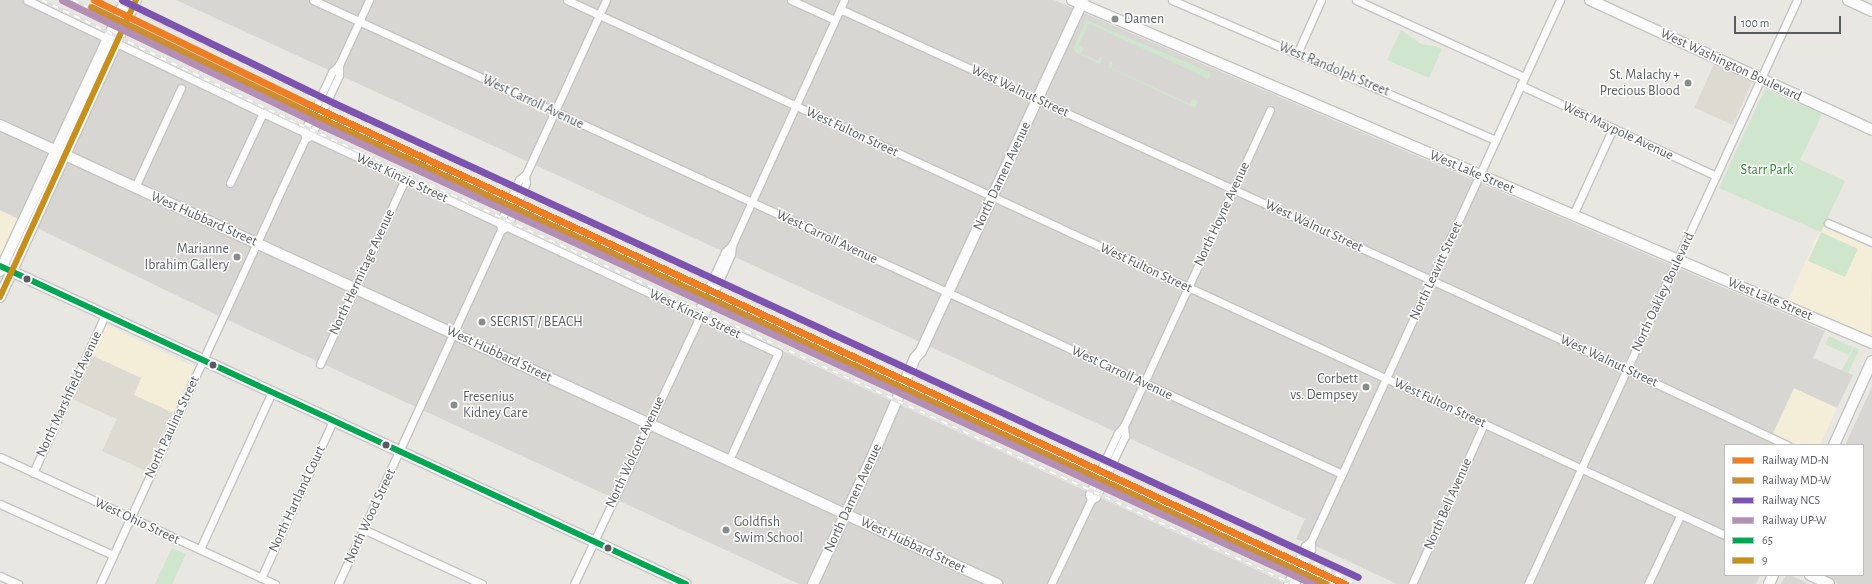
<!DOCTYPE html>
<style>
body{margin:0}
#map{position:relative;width:1872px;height:584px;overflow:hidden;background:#e8e7e2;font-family:"Alegreya Sans",sans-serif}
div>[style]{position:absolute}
.commercial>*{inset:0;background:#f4eed9}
.industrial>*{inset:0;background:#d8d6d2}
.education>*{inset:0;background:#dcdad1;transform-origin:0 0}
.green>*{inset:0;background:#cfe5cd;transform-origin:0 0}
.roads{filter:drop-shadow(1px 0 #c4c4c3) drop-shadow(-1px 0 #c4c4c3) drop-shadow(0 1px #c4c4c3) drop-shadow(0 -1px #c4c4c3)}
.street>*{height:7px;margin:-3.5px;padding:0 3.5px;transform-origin:3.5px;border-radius:3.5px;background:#fcfbfb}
.secondary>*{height:10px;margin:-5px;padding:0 5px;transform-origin:5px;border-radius:5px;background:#fcfbfb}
.rail>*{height:3.5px;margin-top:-1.75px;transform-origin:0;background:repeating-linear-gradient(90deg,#fff 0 6px,#e1e1e0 0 12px);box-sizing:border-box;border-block:1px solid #e1e1e0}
.bus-1>*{height:6px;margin:-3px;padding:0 3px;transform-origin:3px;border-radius:3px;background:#00a651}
.bus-2>*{height:6px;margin:-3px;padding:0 3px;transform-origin:3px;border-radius:3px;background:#c7901d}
.rail-1>*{height:7px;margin:-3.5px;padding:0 3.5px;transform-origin:3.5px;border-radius:3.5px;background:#ee7e24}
.rail-2>*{height:7px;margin:-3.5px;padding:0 3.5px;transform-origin:3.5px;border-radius:3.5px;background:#cd8d31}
.rail-3>*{height:7px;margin:-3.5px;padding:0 3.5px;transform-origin:3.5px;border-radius:3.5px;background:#7c53af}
.rail-4>*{height:7px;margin:-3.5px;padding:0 3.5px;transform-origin:3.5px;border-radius:3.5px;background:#b38eb5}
.dots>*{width:11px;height:11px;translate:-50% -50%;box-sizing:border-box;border:2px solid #fff;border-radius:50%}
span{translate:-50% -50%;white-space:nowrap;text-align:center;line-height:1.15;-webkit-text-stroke:3px #fff;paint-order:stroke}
.poi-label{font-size:14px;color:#585b60}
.left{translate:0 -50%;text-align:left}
.right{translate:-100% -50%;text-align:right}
.street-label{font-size:14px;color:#585b60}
.park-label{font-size:14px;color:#348339}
.legend{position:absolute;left:1724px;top:444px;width:140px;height:132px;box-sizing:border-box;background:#fff;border:1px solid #bcbdbf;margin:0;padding:5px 7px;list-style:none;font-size:12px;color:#585b60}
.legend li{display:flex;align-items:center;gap:8px;height:20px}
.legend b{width:20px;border:1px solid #bcbdbf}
.scale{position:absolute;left:1734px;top:16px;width:107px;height:18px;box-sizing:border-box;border:2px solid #585b60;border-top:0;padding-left:5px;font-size:12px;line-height:14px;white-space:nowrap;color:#585b60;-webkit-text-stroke:3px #fff;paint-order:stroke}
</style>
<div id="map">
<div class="commercial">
<i style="clip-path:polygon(0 210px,18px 218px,0 257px)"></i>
<i style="clip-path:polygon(1823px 227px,1872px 248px,1871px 333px,1868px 334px,1788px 300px,1819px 232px,1821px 232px)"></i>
<i style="clip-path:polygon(106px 325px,194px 367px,173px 413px,134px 395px,141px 378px,91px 355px)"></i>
<i style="clip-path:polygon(1794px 388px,1837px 408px,1820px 445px,1798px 445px,1773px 433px)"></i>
</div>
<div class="industrial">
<i style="clip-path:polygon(0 0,37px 0,299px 127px,1287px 584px,799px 584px,217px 315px,0 210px)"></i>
<i style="clip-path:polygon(176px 0,1054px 0,1825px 331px,1813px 358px,1853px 375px,1837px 408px,1794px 388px,1769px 442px,1775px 445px,1725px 445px,1725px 575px,1760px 575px,1756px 584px,1397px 584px,1320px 548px,1296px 539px,1305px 519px)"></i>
<i style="clip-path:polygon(1872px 387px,1872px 584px,1838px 584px,1818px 575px,1863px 575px,1863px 445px,1845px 445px)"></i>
<i style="clip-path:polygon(1786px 575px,1790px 575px,1809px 584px,1781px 584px)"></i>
</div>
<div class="education">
<i style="left:1714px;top:64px;width:42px;height:48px;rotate:24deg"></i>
<i style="clip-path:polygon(91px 355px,141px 378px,134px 395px,173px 413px,146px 471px,102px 451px,117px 419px,72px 399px)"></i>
</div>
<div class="green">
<i style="clip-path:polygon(1086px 20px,1207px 71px,1211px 74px,1208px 80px,1203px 76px,1089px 24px,1079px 45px,1084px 48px,1081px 54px,1098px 61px,1100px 56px,1102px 58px,1100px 64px,1078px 54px,1073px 49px)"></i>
<i style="clip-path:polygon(1401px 30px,1421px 44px,1434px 46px,1442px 49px,1429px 78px,1387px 60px)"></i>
<i style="clip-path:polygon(1111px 61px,1113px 63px,1111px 68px,1190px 104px,1192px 99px,1198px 101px,1195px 108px,1108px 67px)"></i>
<i style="clip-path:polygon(1765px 89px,1822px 114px,1800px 160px,1845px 181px,1821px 232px,1858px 249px,1845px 277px,1808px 261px,1821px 232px,1719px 188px)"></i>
<i style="left:1829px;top:336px;width:26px;height:9px;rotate:25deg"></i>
<i style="clip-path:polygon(1854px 347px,1859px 350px,1848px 373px,1842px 370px)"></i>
<i style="clip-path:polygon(172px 548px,186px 554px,172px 584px,155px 584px)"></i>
</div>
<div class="roads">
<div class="street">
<i style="left:27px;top:0;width:262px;rotate:25.6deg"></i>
<i style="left:263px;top:113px;width:568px;rotate:24.99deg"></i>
<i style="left:778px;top:353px;width:118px;rotate:114.6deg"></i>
<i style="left:313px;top:0;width:1133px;rotate:24.73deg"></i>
<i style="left:567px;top:0;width:1276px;rotate:24.8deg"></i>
<i style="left:791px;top:0;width:48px;rotate:24.4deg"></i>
<i style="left:1172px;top:0;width:353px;rotate:23.4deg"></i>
<i style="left:1356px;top:0;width:185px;rotate:24.6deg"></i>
<i style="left:840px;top:9px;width:876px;rotate:24.63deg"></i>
<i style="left:1636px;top:374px;width:167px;rotate:25.2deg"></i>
<i style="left:1297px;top:54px;width:59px;rotate:-66deg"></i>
<i style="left:1520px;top:85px;width:216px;rotate:24.9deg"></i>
<i style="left:305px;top:136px;width:4px;rotate:-104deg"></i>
<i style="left:304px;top:132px;width:66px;rotate:-65deg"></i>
<i style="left:332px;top:72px;width:10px;rotate:-45deg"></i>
<i style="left:339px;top:65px;width:72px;rotate:-65.2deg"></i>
<i style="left:230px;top:183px;width:77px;rotate:-64.8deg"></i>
<i style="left:135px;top:187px;width:109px;rotate:-65.1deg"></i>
<i style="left:1573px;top:215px;width:96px;rotate:-65.3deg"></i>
<i style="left:1828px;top:223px;width:48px;rotate:23.4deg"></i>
<i style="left:503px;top:229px;width:4px;rotate:-27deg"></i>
<i style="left:507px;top:227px;width:48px;rotate:-66.6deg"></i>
<i style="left:526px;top:183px;width:7px;rotate:-98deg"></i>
<i style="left:697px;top:318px;width:3px;rotate:-108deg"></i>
<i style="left:696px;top:315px;width:69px;rotate:-65.3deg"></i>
<i style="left:725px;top:252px;width:10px;rotate:-45deg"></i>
<i style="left:732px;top:245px;width:269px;rotate:-65.4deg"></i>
<i style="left:320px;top:364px;width:204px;rotate:-65.3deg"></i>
<i style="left:0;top:457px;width:303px;rotate:24.8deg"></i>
<i style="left:33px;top:473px;width:174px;rotate:-65.5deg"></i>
<i style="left:1091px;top:500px;width:6px;rotate:-108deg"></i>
<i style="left:1089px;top:494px;width:68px;rotate:-64.6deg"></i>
<i style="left:1118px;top:433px;width:9px;rotate:-49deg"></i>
<i style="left:1124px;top:426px;width:348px;rotate:-65.2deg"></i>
<i style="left:0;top:504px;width:124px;rotate:24.3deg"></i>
<i style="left:363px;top:529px;width:131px;rotate:24.8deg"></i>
<i style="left:200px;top:549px;width:173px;rotate:-65.4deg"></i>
<i style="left:0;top:576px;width:20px;rotate:24deg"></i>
<i style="left:261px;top:578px;width:173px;rotate:-65.4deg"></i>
<i style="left:100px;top:584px;width:422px;rotate:-65.3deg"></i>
<i style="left:276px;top:201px;width:68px;rotate:-64.9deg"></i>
<i style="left:305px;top:139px;width:7px;rotate:-27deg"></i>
<i style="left:311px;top:136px;width:67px;rotate:-65.3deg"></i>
<i style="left:339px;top:75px;width:10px;rotate:-90deg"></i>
<i style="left:338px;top:584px;width:390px;rotate:-65.3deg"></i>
<i style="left:501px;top:230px;width:7px;rotate:-98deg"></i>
<i style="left:500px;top:223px;width:47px;rotate:-66.2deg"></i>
<i style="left:519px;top:180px;width:9px;rotate:-41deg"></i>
<i style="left:526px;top:174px;width:192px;rotate:-65.3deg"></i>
<i style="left:574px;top:584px;width:292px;rotate:-64.8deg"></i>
<i style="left:698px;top:320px;width:5px;rotate:-22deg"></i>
<i style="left:703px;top:318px;width:70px;rotate:-66.4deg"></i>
<i style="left:731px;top:254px;width:9px;rotate:-84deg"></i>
<i style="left:1051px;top:584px;width:93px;rotate:-64.5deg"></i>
<i style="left:1091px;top:500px;width:6px;rotate:-31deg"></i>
<i style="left:1096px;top:497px;width:68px;rotate:-64.6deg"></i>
<i style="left:1125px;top:436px;width:10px;rotate:-96deg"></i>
<i style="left:1287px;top:584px;width:42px;rotate:-64.7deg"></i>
<i style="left:1305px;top:546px;width:8px;rotate:-40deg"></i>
<i style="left:1311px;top:541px;width:74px;rotate:-65.2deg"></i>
<i style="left:1342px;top:474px;width:522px;rotate:-65.3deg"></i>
<i style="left:1295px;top:584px;width:38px;rotate:-65deg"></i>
<i style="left:1311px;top:549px;width:8px;rotate:-90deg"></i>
<i style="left:1412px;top:584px;width:175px;rotate:-65.8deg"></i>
<i style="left:1528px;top:584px;width:643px;rotate:-65.27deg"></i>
<i style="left:1648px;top:584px;width:77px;rotate:-64.8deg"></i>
</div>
<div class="secondary">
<i style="left:1072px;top:0;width:870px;rotate:23.21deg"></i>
<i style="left:1590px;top:0;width:311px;rotate:24.7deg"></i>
<i style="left:1848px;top:0;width:26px;rotate:25deg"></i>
<i style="left:0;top:125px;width:1098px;rotate:24.72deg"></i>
<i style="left:0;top:266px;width:756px;rotate:24.87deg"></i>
<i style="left:0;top:271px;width:299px;rotate:-65.1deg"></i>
<i style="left:0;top:297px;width:327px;rotate:-65.4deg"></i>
<i style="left:1834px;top:445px;width:92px;rotate:-65.7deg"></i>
<i style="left:1810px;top:575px;width:21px;rotate:25deg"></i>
<i style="left:813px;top:584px;width:135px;rotate:-65deg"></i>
<i style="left:870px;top:462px;width:113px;rotate:-66.6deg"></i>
<i style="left:915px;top:358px;width:9px;rotate:-49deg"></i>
<i style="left:921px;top:351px;width:387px;rotate:-65.2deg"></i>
<i style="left:1769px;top:584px;width:10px;rotate:-66deg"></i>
</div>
</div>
<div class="rail">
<i style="left:42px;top:0;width:285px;rotate:25.8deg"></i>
<i style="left:299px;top:124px;width:1095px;rotate:24.83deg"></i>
<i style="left:73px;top:0;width:257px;rotate:26.1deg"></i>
<i style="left:304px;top:113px;width:1123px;rotate:24.81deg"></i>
<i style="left:115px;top:0;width:220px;rotate:26.2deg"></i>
<i style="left:312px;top:97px;width:1082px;rotate:24.81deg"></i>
<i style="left:1294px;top:551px;width:69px;rotate:28.4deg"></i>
</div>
<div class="bus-1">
<i style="left:0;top:266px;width:756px;rotate:24.87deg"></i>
</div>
<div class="bus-2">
<i style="left:0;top:297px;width:327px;rotate:-65.4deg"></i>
</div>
<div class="rail-1">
<i style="left:94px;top:0;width:238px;rotate:25.9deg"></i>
<i style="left:308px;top:104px;width:1143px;rotate:24.84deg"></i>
</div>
<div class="rail-2">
<i style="left:91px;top:7px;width:238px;rotate:25.9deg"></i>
<i style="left:305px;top:111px;width:1125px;rotate:24.86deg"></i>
</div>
<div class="rail-3">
<i style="left:122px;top:0;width:236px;rotate:25.9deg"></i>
<i style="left:334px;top:103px;width:1128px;rotate:24.84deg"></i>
</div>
<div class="rail-4">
<i style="left:62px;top:0;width:290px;rotate:25.8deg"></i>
<i style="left:323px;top:126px;width:1091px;rotate:24.83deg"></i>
</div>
<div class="dots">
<i style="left:1115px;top:19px;background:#8a8c8e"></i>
<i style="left:1688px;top:83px;background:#8a8c8e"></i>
<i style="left:237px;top:257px;background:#8a8c8e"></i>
<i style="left:27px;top:279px;background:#585b60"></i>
<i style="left:482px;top:322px;background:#8a8c8e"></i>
<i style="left:213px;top:365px;background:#585b60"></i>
<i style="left:1366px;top:387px;background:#8a8c8e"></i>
<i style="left:454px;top:405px;background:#8a8c8e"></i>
<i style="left:386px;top:445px;background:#585b60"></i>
<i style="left:726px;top:530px;background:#8a8c8e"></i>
<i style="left:608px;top:548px;background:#585b60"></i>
</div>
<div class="poi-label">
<span class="left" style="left:1124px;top:19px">Damen</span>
<span class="right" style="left:1680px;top:83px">St. Malachy +<br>Precious Blood</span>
<span class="right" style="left:229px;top:257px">Marianne<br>Ibrahim Gallery</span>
<span class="left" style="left:490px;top:322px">SECRIST / BEACH</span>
<span class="right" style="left:1358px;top:387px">Corbett<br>vs. Dempsey</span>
<span class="left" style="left:463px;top:405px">Fresenius<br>Kidney Care</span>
<span class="left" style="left:734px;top:530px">Goldfish<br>Swim School</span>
</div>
<div class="street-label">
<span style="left:1731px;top:65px;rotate:25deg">West Washington Boulevard</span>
<span style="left:1334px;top:69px;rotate:23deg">West Randolph Street</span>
<span style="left:1020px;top:91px;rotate:25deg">West Walnut Street</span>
<span style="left:533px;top:102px;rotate:25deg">West Carroll Avenue</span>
<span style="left:1618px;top:131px;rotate:25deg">West Maypole Avenue</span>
<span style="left:852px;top:132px;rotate:25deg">West Fulton Street</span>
<span style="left:1472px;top:172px;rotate:23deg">West Lake Street</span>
<span style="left:1002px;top:176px;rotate:-65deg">North Damen Avenue</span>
<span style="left:402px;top:178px;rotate:25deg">West Kinzie Street</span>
<span style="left:1222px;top:214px;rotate:-65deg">North Hoyne Avenue</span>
<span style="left:204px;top:219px;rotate:24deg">West Hubbard Street</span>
<span style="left:1314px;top:226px;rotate:25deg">West Walnut Street</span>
<span style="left:827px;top:237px;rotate:25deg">West Carroll Avenue</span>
<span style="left:1146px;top:268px;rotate:25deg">West Fulton Street</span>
<span style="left:1436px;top:271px;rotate:-65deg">North Leavitt Street</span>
<span style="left:362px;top:272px;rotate:-65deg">North Hermitage Avenue</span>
<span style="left:1663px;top:292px;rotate:-65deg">North Oakley Boulevard</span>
<span style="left:1770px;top:299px;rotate:23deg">West Lake Street</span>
<span style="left:695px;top:314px;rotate:25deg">West Kinzie Street</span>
<span style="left:499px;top:354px;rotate:25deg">West Hubbard Street</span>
<span style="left:1609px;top:361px;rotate:25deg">West Walnut Street</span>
<span style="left:1122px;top:373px;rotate:25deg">West Carroll Avenue</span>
<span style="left:69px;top:394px;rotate:-65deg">North Marshfield Avenue</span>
<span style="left:1440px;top:403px;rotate:25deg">West Fulton Street</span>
<span style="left:172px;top:427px;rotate:-65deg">North Paulina Street</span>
<span style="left:635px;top:452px;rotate:-65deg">North Wolcott Avenue</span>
<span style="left:853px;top:498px;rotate:-65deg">North Damen Avenue</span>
<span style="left:297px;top:499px;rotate:-65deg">North Hartland Court</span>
<span style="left:1448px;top:504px;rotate:-66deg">North Bell Avenue</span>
<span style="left:370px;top:516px;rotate:-65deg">North Wood Street</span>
<span style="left:137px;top:521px;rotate:25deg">West Ohio Street</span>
<span style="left:913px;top:545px;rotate:25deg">West Hubbard Street</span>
</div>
<div class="park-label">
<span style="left:1767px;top:170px">Starr Park</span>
</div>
<ul class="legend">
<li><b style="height:5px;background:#ee7e24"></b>Railway MD-N</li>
<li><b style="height:5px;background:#cd8d31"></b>Railway MD-W</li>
<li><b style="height:5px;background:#7c53af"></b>Railway NCS</li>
<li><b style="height:5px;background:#b38eb5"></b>Railway UP-W</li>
<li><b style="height:5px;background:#00a651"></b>65</li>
<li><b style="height:5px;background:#c7901d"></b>9</li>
</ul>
<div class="scale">100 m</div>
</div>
